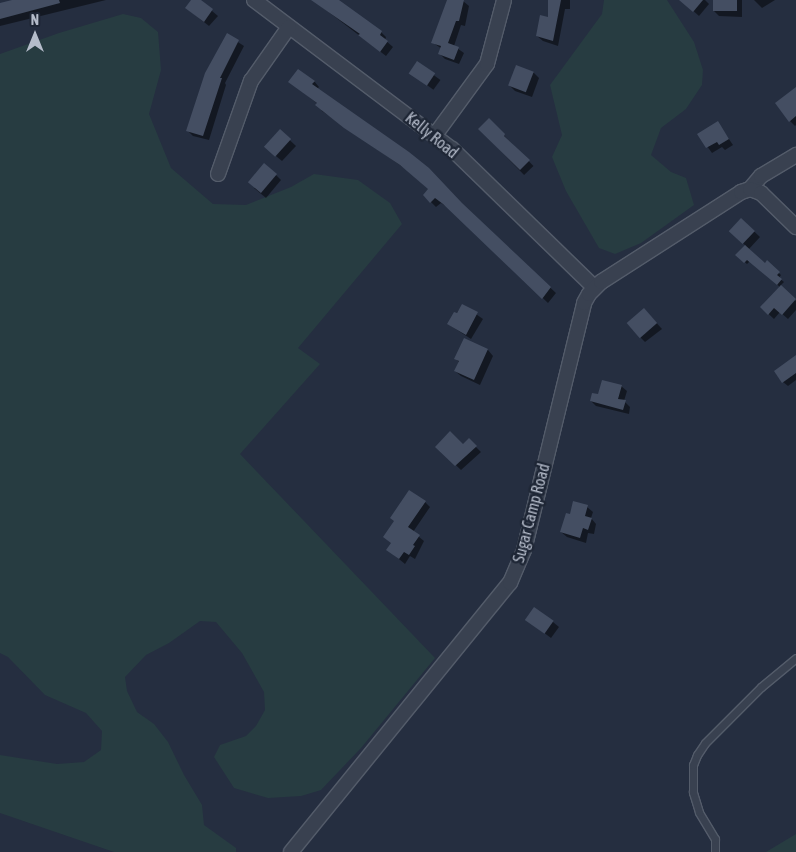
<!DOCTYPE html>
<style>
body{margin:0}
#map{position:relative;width:796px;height:852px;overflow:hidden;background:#252e40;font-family:"Asap Condensed",sans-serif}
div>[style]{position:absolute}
.green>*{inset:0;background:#273c41}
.shadow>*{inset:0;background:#0007;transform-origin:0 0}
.building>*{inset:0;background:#444e62;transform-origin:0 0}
.roads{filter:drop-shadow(1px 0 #545c6a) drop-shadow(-1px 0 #545c6a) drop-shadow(0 1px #545c6a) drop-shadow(0 -1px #545c6a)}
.lane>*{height:7px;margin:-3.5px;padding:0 3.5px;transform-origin:3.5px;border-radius:3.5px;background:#394150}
.street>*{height:14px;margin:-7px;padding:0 7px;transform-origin:7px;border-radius:7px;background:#394150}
span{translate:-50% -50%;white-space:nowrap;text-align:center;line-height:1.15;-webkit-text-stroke:5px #1e2635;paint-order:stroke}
.street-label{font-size:16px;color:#b5bcca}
.north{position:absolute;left:10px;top:10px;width:50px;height:50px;-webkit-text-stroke:4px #1e2635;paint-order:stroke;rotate:0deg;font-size:14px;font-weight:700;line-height:20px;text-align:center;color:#b5bcca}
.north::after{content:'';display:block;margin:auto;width:18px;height:22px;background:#b5bcca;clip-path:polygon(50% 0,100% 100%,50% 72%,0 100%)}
</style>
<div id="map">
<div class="green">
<i style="clip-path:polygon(604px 0,667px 0,694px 42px,703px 70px,702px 85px,686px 109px,661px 128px,651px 155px,671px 172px,686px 178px,694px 205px,641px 243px,615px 254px,599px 248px,566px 191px,552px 157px,562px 135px,550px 85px,602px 14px)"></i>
<i style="clip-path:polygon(123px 14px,141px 18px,158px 32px,161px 70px,149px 114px,171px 168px,213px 204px,246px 205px,291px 187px,314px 174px,358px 180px,390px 203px,402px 224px,298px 348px,320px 364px,240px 454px,435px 658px,361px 748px,321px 790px,301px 796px,268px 798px,234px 788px,214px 757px,220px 745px,246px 736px,256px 726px,265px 710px,264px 692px,242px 653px,216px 622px,200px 621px,169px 643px,146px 655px,125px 677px,127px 691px,137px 712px,154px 724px,168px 742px,184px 775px,202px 805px,204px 825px,236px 848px,236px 852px,114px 852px,0 813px,0 755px,57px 764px,84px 762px,101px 750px,102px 731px,86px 713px,45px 695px,8px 657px,0 653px,0 54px,59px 33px)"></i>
<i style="clip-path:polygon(796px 834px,796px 852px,766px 852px)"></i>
</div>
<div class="shadow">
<i style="clip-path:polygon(17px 0,106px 0,0 26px,0 4px)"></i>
<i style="clip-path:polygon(192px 0,199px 0,218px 16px,209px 26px,186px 8px)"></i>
<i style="clip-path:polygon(313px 0,336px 0,381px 32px,386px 37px,385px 40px,393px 47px,386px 56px)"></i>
<i style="clip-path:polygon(448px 0,463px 1px,469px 6px,465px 26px,461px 25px,454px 46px,464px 53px,459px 64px,445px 59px,440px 54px,442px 49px,432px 42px)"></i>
<i style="clip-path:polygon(549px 0,570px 0,570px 9px,565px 9px,558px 46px,543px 41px,537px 36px,549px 18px)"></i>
<i style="clip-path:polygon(681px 0,705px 0,709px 4px,699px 16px)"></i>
<i style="clip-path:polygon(714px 0,742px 0,742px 17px,719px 16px,713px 10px)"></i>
<i style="clip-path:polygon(754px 0,775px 0,762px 8px)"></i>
<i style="clip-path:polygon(227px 35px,244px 46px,225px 83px,226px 85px,209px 140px,193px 136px,188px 131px)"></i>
<i style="left:417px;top:63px;width:29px;height:12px;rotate:36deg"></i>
<i style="clip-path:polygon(516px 66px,534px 73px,539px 78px,532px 97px,515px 91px,510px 86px)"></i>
<i style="clip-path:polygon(314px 81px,319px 87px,317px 89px,464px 207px,556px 293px,548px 303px,450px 209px,441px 203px,436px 207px,424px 195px,430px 190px,407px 170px,322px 111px,318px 104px,290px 82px)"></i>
<i style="clip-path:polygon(796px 91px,796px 125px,795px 126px,790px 121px)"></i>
<i style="left:489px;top:120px;width:64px;height:13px;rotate:46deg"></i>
<i style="clip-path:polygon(718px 123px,733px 145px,725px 150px,722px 147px,712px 153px,699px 135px)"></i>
<i style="clip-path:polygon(280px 131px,296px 146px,282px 161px,271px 152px)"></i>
<i style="clip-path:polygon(276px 175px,281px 180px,266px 198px,254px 188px)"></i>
<i style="clip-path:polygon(741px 219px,760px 237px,749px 249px,765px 265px,767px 262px,781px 275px,779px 278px,784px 282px,780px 286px,796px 301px,796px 310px,788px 319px,780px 312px,774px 319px,761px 307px,780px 287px,750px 261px,747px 264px,737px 255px,746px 246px,730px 231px)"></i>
<i style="clip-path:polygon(463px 305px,483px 319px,471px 339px,448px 324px)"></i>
<i style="clip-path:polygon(644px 309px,662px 329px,645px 342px,640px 337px)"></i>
<i style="clip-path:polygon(464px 340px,488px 350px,493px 356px,480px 385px,461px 376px,455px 371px,459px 362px,456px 359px)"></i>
<i style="clip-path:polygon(796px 362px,796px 380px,788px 386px,783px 382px)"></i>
<i style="clip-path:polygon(621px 386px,627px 391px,624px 401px,630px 407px,629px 414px,596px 406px,591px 401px)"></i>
<i style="clip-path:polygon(469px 440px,481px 452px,461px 470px,437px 447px,463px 446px)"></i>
<i style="clip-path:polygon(425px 502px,430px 507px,413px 532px,424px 541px,415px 559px,410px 556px,405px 564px,388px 550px)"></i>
<i style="clip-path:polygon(587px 507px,593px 512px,591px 518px,596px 524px,594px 534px,588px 533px,586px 543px,567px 537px,561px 532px)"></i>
<i style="clip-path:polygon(527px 620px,553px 622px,559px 627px,551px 638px)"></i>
</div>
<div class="building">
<i style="clip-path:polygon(12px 0,59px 0,60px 3px,0 19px,0 3px)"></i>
<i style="clip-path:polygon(191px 0,201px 0,213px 9px,204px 22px,185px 8px)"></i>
<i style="clip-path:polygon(311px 0,339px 0,382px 31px,380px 35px,388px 41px,380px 52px,358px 35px,360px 34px)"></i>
<i style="clip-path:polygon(447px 0,464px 0,459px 21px,456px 21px,448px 43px,459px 47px,454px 60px,438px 54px,441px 46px,431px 43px)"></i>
<i style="clip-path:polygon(548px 0,561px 0,553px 41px,536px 36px,540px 15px,548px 17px)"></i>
<i style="clip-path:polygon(679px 0,703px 0,693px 12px)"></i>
<i style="left:713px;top:0;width:24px;height:11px"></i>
<i style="clip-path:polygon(227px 33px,239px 40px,220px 78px,222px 78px,203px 136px,186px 131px,205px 73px)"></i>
<i style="left:417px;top:61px;width:22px;height:15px;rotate:34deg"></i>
<i style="left:516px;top:65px;width:19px;height:22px;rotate:21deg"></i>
<i style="clip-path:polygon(298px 69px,315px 81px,312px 84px,409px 152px,429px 168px,462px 203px,551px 287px,542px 299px,443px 204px,435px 198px,430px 203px,423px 195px,428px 189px,400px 165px,344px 128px,315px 105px,317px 103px,288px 82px)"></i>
<i style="clip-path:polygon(796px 87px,796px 116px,789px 122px,775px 103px)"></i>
<i style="clip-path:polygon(489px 118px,505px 134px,504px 136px,530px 160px,520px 170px,478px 129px)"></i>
<i style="clip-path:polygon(718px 121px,729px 139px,719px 145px,717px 142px,706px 148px,697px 134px)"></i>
<i style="left:280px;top:129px;width:15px;height:24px;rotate:42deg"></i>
<i style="left:264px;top:163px;width:17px;height:25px;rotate:40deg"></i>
<i style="left:741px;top:218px;width:19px;height:18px;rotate:43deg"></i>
<i style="clip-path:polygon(745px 245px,765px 263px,767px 260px,780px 272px,777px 275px,782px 279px,777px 285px,747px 260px,744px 263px,735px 255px)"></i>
<i style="clip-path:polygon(781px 285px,796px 299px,782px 315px,774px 308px,768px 315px,760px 307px)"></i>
<i style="clip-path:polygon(462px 304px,478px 312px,466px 335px,447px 324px,454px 312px,457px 313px)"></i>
<i style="left:644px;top:308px;width:20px;height:23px;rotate:49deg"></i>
<i style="clip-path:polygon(464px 338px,488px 349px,474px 380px,454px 371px,459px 361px,454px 359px)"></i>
<i style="clip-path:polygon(796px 355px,796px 373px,782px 383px,774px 371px)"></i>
<i style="clip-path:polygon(602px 380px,622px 385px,618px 399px,626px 400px,623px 410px,590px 401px,592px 393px,598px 394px)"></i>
<i style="clip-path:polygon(450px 431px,463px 444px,469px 438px,477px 446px,455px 466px,435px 447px)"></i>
<i style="clip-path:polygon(409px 490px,426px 501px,408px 527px,420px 535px,413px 545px,415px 546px,409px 555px,404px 552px,399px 559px,386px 550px,391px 543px,383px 537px,394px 521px,390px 518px)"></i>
<i style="clip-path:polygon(573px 501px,588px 505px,585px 516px,592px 518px,588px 530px,583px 528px,580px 538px,560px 532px,566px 513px,570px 514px)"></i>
<i style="left:534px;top:607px;width:24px;height:16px;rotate:35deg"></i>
</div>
<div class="roads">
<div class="lane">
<i style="left:715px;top:852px;width:13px;rotate:-90deg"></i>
<i style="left:715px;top:839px;width:31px;rotate:-121deg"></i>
<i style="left:699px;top:812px;width:21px;rotate:-107deg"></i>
<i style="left:693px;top:792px;width:27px;rotate:-90deg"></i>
<i style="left:693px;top:765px;width:11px;rotate:-68deg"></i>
<i style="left:697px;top:755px;width:14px;rotate:-56deg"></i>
<i style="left:705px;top:743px;width:79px;rotate:-45deg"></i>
<i style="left:761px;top:687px;width:45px;rotate:-39.6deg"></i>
</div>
<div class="street">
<i style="left:254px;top:0;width:248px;rotate:37deg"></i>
<i style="left:452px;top:149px;width:199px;rotate:44.2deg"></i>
<i style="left:435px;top:135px;width:88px;rotate:-53.8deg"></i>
<i style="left:487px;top:64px;width:66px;rotate:-75.1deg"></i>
<i style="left:218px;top:174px;width:99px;rotate:-70.5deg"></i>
<i style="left:251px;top:81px;width:66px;rotate:-54.9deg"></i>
<i style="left:750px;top:189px;width:17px;rotate:-50deg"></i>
<i style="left:761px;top:176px;width:41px;rotate:-31deg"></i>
<i style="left:291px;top:852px;width:347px;rotate:-50.9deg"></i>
<i style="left:510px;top:583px;width:36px;rotate:-67deg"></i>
<i style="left:524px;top:550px;width:254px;rotate:-76.3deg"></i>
<i style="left:584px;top:303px;width:10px;rotate:-61deg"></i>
<i style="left:589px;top:294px;width:17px;rotate:-45deg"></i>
<i style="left:601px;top:282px;width:166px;rotate:-32.7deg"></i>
<i style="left:741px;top:192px;width:9px;rotate:-18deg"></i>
<i style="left:750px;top:189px;width:12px;rotate:20deg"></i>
<i style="left:761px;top:193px;width:49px;rotate:44.2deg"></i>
</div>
</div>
<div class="street-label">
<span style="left:432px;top:135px;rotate:39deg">Kelly Road</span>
<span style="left:531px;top:513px;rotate:-75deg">Sugar Camp Road</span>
</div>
<div class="north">N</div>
</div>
